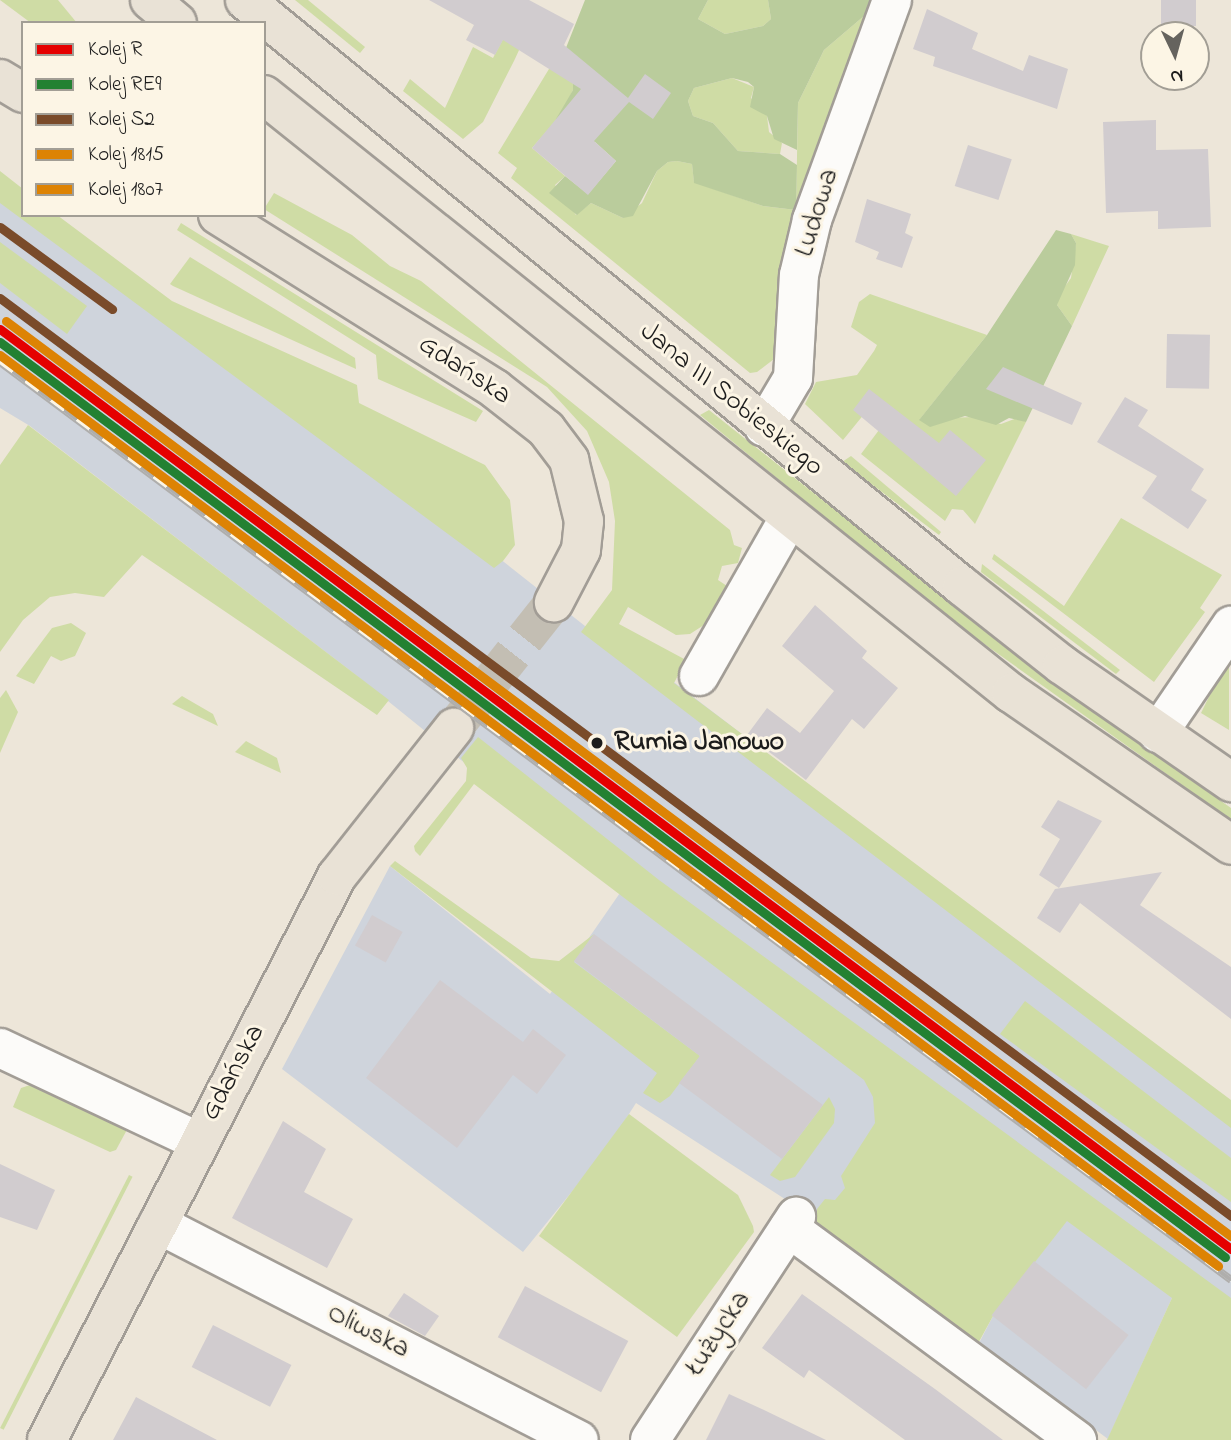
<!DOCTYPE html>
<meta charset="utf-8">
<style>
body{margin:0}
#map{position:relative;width:1231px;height:1440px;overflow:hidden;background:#ede6d9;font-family:"Indie Flower",sans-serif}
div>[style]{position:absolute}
.industrial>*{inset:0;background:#cfd4dc}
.green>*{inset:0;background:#cfdca5;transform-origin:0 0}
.forest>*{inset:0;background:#bacc9c}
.building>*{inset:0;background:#d1cccf;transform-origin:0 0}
.major-tunnel>*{height:38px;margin-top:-19px;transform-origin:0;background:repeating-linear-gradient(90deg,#c3beb3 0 38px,transparent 0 57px)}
.roads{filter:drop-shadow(2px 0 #a29d96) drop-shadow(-2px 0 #a29d96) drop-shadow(0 2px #a29d96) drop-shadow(0 -2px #a29d96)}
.minor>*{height:38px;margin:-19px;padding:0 19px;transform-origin:19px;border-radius:19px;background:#fcfbf9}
.major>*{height:38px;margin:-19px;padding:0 19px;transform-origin:19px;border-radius:19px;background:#e9e2d6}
.rail>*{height:8px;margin-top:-4px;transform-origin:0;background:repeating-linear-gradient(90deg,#fcf5e5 0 16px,#afaeac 0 32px);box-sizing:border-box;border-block:2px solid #afaeac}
.rail-1>*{height:9px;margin:-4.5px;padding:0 4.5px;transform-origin:4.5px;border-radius:4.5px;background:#e50000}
.rail-2>*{height:9px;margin:-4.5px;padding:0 4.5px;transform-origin:4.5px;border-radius:4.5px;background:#238132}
.rail-3>*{height:9px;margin:-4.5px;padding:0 4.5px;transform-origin:4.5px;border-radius:4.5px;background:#7a4b2a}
.rail-4>*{height:9px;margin:-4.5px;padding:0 4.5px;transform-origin:4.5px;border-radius:4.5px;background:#dd8304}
.rail-5>*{height:9px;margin:-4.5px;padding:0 4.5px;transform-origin:4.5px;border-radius:4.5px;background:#dd8304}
.dots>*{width:19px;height:19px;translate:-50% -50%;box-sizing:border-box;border:4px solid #fcf5e5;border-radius:50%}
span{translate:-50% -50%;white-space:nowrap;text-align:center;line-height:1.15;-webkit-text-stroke:6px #fcf5e5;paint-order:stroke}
.street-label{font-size:28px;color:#1c1c1c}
.stop-label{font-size:28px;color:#1c1c1c;font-weight:700}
.left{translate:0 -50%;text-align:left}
.legend{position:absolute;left:21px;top:21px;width:245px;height:196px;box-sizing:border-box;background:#fcf5e5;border:2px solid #a29e95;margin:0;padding:9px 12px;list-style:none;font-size:21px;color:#1c1c1c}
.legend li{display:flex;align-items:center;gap:14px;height:35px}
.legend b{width:35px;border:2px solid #a29e95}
.north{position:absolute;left:1140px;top:21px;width:70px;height:70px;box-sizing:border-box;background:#fcf5e5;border:2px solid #a29e95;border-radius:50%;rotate:175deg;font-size:19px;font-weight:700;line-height:28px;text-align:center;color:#1c1c1c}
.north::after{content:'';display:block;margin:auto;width:24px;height:32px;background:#65635e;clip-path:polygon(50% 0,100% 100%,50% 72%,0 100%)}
</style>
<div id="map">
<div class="industrial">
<i style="clip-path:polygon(0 184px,23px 215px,485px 547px,585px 626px,611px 634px,1039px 961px,1231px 1101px,1231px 1342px,1172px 1298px,1108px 1439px,979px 1343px,993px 1316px,1067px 1220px,819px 1221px,636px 1103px,608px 1147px,523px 1252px,282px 1069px,390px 866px,550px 994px,622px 890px,352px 672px,30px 426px,0 408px)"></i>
</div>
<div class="green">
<i style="clip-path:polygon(0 0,58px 0,77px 23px,31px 23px)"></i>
<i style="clip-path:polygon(295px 0,308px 0,365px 47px,360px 53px)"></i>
<i style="clip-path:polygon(708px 0,768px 0,771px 19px,763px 26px,725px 34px,698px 19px)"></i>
<i style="clip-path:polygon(871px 10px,778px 356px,757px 372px,750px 373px,511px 178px,517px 168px,498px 153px,552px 64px,573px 82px,573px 90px,561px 115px,532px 148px,565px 176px,555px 185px,576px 215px,591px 203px,623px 218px,642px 203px,657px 171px,668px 162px,677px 161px,692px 164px,694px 182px,763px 206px,796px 210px,798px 103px,824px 50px)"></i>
<i style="clip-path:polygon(503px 39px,520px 48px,514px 61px,483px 122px,463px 139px,403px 91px,410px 79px,445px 108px,473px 47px,493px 58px)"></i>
<i style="clip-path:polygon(732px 78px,754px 87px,751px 98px,767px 116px,769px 132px,782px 143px,780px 154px,738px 151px,713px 123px,693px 116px,688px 101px,694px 88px)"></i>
<i style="clip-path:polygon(0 171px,23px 189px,23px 215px,57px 215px,172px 301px,357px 385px,359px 403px,485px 465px,510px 500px,515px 545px,503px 561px,494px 568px,0 203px)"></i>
<i style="clip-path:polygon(274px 193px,352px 235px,390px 266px,421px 281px,730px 530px,734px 545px,742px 548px,738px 563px,722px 566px,718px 580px,727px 586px,707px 623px,690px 634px,676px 635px,628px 607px,619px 624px,686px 660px,674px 683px,1231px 1100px,1231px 1128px,581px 632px,612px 590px,615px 521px,609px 482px,587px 431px,547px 387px,264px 209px)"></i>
<i style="clip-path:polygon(181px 223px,483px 411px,476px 422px,378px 379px,376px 355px,177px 230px)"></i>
<i style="clip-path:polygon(1071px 234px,1109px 246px,1072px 326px,1057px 305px,1058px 296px,1071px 278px,1076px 243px)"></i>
<i style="clip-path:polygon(0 242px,87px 306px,67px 334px,0 283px)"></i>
<i style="clip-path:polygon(190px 257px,355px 358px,356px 369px,173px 286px,170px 284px)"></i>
<i style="clip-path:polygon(870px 294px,987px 335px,920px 419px,974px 417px,1001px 424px,1017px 418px,1026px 422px,975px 524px,963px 510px,952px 509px,945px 521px,861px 454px,879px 430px,878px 397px,843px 440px,805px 404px,816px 382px,857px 375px,874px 351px,877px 345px,851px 327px,859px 302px)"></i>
<i style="clip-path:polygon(709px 410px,1058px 687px,1231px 808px,1231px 820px,945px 616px,700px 415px)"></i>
<i style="clip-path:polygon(28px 425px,158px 524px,389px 700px,377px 715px,142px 555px,104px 597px,75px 593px,50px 597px,23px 620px,0 652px,0 465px)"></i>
<i style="clip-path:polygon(851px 456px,941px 532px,939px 535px,842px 462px)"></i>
<i style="clip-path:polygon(1121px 518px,1222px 575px,1200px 608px,1205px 612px,1154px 682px,992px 559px,994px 554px,1064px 606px)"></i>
<i style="clip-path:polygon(982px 564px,1120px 670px,1116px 674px,981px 572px)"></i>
<i style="clip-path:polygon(71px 623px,86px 633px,75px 656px,61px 661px,51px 656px,34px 684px,16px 676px,52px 628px)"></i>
<i style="clip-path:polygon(1226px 662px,1229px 665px,1229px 730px,1201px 713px)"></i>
<i style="clip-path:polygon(6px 690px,18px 712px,0 753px,0 698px)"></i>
<i style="clip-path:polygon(182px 696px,213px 714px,218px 726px,172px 704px)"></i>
<i style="clip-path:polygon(478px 737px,659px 880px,1231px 1298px,1231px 1440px,1107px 1440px,1172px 1298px,1067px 1221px,993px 1316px,975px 1349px,817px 1226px,817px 1209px,825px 1199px,835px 1200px,845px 1188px,841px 1176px,875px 1123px,873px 1097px,864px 1080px,474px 784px,420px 856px,415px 851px,414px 846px,466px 781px,467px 768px,461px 758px)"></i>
<i style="clip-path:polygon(246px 741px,277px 758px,281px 773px,235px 752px)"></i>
<i style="clip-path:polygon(395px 861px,531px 958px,559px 961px,594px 934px,574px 962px,700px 1056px,670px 1096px,660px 1103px,643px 1093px,657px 1073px,390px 866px)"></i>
<i style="clip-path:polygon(1025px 1001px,1231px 1158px,1231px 1202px,1000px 1034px)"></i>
<i style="clip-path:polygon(36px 1083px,129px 1126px,116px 1150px,110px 1152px,13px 1107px,21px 1088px)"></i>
<i style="clip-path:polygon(829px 1097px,835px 1109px,834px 1123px,795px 1177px,780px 1181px,770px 1175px)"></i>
<i style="clip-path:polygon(629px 1114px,738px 1195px,753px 1226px,754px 1232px,677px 1337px,539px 1236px)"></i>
<i style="left:129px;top:1175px;width:4px;height:284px;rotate:27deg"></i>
</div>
<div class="forest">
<i style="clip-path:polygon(585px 0,708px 0,698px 19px,725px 34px,763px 26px,771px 19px,768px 0,874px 0,871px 10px,824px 50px,798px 103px,797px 150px,774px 139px,767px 116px,750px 107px,754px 87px,748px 82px,732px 78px,694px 88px,688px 101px,693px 116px,713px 123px,738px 151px,780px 154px,797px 165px,796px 210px,763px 206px,694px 183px,692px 164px,677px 161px,668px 162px,657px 171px,633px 216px,623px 218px,591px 203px,577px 215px,549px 193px,565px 176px,588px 194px,616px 161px,595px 142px,590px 148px,556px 119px,573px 90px,573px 82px,558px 68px)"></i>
<i style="clip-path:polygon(1056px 230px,1071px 234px,1076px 243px,1075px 265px,1057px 305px,1072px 326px,1026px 422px,1009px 418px,996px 425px,965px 416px,930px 427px,919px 420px,987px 335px)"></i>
</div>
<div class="building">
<i style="clip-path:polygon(429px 0,529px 0,574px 24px,564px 45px,628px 98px,645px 74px,671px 93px,653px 119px,629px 102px,594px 141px,616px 161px,588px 195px,532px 148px,581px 89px,503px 40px,495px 55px,466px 40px,474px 25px)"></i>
<i style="left:1161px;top:0;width:35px;height:26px"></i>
<i style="clip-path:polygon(927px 9px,978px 33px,972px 49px,1023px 71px,1029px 55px,1068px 69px,1057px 109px,933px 66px,935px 57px,913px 49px)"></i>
<i style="clip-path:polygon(1156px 120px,1156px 150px,1208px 149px,1211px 227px,1158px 229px,1158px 211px,1106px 213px,1103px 122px)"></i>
<i style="left:968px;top:145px;width:46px;height:43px;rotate:18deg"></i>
<i style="clip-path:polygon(867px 199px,911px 214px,905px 233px,913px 237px,902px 268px,876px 259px,879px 252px,855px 242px)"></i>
<i style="left:1167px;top:334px;width:43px;height:54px;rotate:1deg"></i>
<i style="clip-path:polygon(1003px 367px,1082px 403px,1072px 425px,986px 389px)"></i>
<i style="clip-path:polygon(869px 389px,939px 443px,950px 430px,986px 460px,956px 496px,853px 410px)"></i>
<i style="clip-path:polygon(1125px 397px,1148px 410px,1138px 426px,1204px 469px,1191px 490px,1207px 500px,1188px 529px,1142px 498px,1157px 476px,1097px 442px)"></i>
<i style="clip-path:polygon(815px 605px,867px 651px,862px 658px,898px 688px,864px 729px,852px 719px,806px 780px,747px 735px,767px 708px,800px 733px,834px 691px,782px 646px)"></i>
<i style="clip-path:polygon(1058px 800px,1102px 821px,1059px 888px,1039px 875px,1060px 839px,1041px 827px)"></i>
<i style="clip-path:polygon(1162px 872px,1140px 905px,1231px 967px,1231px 1019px,1080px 903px,1060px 933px,1037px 918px,1055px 889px)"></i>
<i style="left:372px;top:915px;width:35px;height:35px;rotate:29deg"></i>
<i style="clip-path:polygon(594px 934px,823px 1105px,782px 1159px,679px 1083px,700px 1056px,574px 961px)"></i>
<i style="clip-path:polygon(440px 980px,523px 1042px,533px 1029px,566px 1055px,537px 1094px,513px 1075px,457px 1148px,366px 1078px)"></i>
<i style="clip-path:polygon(283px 1121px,326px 1149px,304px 1192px,353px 1219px,327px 1268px,232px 1218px)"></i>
<i style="clip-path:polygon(0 1164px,55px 1190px,37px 1230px,0 1217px)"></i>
<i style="left:1034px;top:1261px;width:120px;height:69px;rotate:38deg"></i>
<i style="left:525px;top:1286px;width:117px;height:58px;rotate:28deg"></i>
<i style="clip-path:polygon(404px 1293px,439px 1316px,425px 1336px,388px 1316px)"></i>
<i style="clip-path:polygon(802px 1294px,935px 1389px,1003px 1440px,905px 1440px,809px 1370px,804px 1378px,762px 1348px)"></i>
<i style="left:213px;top:1325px;width:88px;height:47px;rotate:27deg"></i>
<i style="clip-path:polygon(729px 1394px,764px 1410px,826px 1440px,706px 1440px)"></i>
<i style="clip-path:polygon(136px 1397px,149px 1404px,217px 1440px,113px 1440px)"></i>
</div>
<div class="major-tunnel">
<i style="left:454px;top:728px;width:161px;rotate:-51.6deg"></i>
</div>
<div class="roads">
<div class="minor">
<i style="left:764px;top:427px;width:57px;rotate:-59.4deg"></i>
<i style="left:793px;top:378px;width:103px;rotate:-86.7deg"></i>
<i style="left:799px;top:275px;width:57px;rotate:-76.7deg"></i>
<i style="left:812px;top:220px;width:234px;rotate:-70deg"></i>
<i style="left:699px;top:676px;width:182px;rotate:-60.3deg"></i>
<i style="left:1158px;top:733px;width:130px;rotate:-55.7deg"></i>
<i style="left:0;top:1048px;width:219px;rotate:25.2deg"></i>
<i style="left:158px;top:1224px;width:473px;rotate:27.2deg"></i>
<i style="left:789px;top:1228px;width:358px;rotate:36.4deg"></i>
<i style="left:650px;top:1440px;width:267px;rotate:-56.8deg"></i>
</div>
<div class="major">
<i style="left:150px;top:0;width:35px;rotate:40deg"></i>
<i style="left:245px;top:0;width:926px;rotate:39.26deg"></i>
<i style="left:962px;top:586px;width:127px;rotate:38.3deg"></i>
<i style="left:1062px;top:665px;width:206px;rotate:34.7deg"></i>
<i style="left:0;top:79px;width:27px;rotate:31deg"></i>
<i style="left:264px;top:95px;width:957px;rotate:38.68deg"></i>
<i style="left:1011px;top:693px;width:267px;rotate:34.6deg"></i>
<i style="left:218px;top:215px;width:327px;rotate:32.1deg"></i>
<i style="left:495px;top:389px;width:65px;rotate:38.1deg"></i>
<i style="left:546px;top:429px;width:39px;rotate:53deg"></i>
<i style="left:569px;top:460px;width:63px;rotate:76.2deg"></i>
<i style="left:584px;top:521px;width:29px;rotate:96deg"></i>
<i style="left:581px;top:550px;width:59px;rotate:117.4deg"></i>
<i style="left:47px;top:1440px;width:634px;rotate:-62.79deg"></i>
<i style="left:337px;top:876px;width:189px;rotate:-51.7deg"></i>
</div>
</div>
<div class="rail">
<i style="left:0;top:362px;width:1536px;rotate:36.71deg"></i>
</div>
<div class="rail-1">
<i style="left:0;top:329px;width:1537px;rotate:36.77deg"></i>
</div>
<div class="rail-2">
<i style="left:0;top:342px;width:1529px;rotate:36.76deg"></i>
</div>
<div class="rail-3">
<i style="left:0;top:227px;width:139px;rotate:36.2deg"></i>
<i style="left:0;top:298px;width:1536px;rotate:36.71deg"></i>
</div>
<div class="rail-4">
<i style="left:6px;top:321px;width:1529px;rotate:36.76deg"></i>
</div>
<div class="rail-5">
<i style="left:0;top:355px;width:1521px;rotate:36.79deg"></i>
</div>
<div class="dots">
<i style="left:597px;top:743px;background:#1c1c1c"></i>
</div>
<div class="street-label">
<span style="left:818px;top:213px;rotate:-73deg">Ludowa</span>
<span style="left:464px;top:371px;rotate:33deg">Gdańska</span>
<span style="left:731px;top:400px;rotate:39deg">Jana III Sobieskiego</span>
<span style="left:234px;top:1073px;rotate:-62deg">Gdańska</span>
<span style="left:368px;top:1332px;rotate:27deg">Oliwska</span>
<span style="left:719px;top:1334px;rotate:-57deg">Łużycka</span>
</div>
<div class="stop-label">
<span class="left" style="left:614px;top:743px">Rumia Janowo</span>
</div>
<ul class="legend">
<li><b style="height:9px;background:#e50000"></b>Kolej R</li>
<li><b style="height:9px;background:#238132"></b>Kolej RE9</li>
<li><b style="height:9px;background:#7a4b2a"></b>Kolej S2</li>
<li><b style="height:9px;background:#dd8304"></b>Kolej 1815</li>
<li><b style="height:9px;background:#dd8304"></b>Kolej 1807</li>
</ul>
<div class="north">N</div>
</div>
